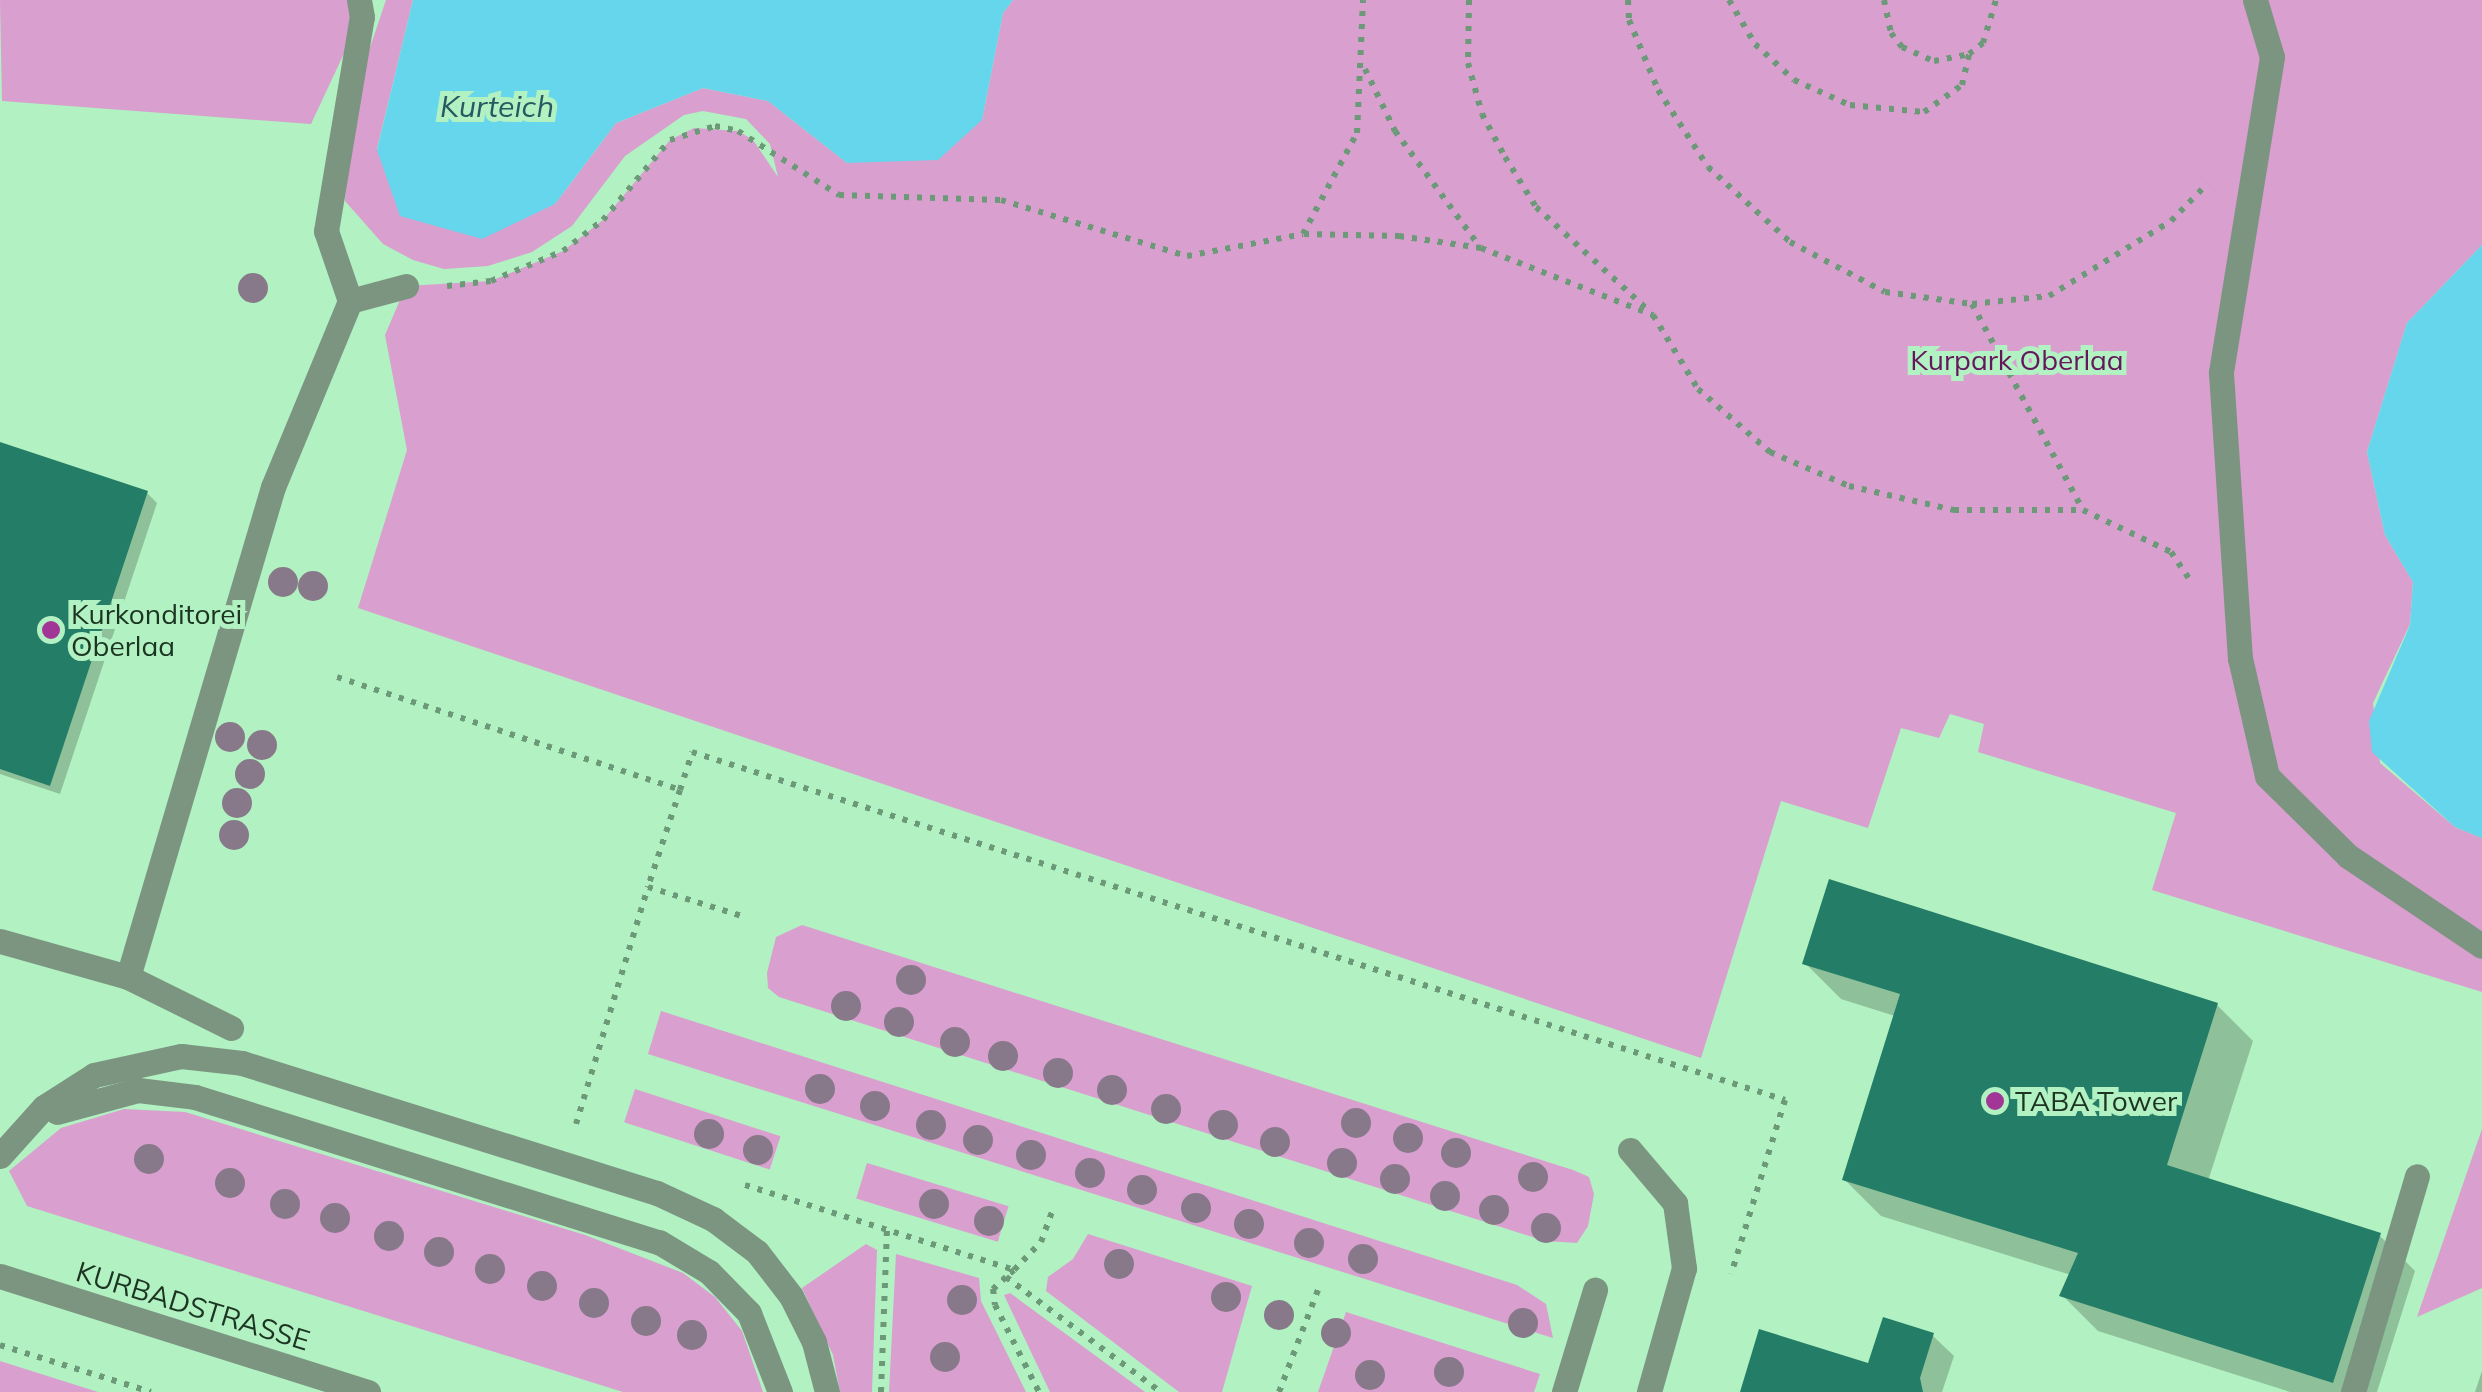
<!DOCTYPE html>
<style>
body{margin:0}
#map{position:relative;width:2482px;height:1392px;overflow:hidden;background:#b2f1c1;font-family:Mulish,sans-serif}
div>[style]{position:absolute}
.green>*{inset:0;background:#d89fcf;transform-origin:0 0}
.water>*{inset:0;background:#65d6eb}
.shadow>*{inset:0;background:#0003}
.building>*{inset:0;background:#247d66}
.path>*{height:6px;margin-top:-3px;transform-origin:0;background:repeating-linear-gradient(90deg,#6c9977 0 5px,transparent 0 13px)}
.minor>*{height:25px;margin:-12.5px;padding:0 12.5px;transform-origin:12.5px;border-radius:12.5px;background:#7b9581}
.trees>*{width:30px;height:30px;margin:-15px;border-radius:50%;background:#87798a}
.dots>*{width:28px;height:28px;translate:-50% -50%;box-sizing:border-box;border:5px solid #b2f1c1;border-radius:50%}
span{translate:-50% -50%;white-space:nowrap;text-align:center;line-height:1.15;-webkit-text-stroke:10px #b2f1c1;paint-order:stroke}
.park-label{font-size:28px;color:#64175d}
.poi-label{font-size:28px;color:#1c3523}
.left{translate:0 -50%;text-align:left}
.street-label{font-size:28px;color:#1c3523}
.water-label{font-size:30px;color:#285962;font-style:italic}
</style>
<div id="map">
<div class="green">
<i style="clip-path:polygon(0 0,369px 0,311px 124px,2px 101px)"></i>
<i style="clip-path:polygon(386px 0,413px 0,377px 149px,555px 204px,616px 123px,703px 88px,768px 101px,847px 163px,982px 120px,1003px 13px,1013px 0,2482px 0,2482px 245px,2407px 323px,2367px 452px,2385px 535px,2413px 582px,2410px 624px,2373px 703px,2380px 763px,2455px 827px,2482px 838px,2482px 992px,2152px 890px,2176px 813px,1978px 752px,1984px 724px,1950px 714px,1939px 738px,1901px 728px,1868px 828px,1781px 801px,1701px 1058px,358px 608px,407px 450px,385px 335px,406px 286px,491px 281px,563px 251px,603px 220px,670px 140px,694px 128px,738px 131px,753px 140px,778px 177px,770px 144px,746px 119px,703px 111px,684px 115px,625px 156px,572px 226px,532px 252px,488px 266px,444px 269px,413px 260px,383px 244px,345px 201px,349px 110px)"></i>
<i style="clip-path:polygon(802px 925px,1573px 1170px,1589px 1177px,1594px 1194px,1588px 1226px,1577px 1243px,1545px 1241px,779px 997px,768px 988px,767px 973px,776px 937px)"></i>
<i style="clip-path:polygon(661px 1011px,1517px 1285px,1546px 1304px,1553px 1338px,648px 1054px)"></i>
<i style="left:635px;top:1089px;width:153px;height:35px;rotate:18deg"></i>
<i style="clip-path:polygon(124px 1109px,185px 1112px,585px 1235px,683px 1273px,715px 1297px,742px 1331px,763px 1392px,623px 1392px,27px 1206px,9px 1171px,61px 1128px)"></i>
<i style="clip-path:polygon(2482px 1129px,2482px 1288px,2417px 1317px)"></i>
<i style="left:867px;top:1163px;width:148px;height:37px;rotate:17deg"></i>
<i style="clip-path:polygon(1088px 1234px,1252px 1286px,1222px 1392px,1179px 1392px,1046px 1291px,1048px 1277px,1073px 1259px)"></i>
<i style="clip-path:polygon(866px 1244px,877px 1250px,872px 1392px,840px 1392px,833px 1355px,802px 1288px)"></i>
<i style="clip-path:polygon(896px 1254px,979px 1278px,981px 1301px,1026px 1392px,889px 1392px)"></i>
<i style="clip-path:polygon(1010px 1293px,1145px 1392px,1050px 1392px,1004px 1295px)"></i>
<i style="clip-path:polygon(1346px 1312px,1540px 1374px,1534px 1392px,1318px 1392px)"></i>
<i style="clip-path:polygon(0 1361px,98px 1392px,0 1392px)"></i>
</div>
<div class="water">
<i style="clip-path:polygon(413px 0,1013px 0,1003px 13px,982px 120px,938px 160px,847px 163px,768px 101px,703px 88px,616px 123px,555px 204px,482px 239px,400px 216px,377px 150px)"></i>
<i style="clip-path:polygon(2482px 245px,2482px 838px,2455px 827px,2372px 752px,2369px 721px,2410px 625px,2413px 582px,2385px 535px,2367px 452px,2407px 323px)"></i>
</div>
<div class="shadow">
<i style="clip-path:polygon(0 444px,147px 493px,157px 503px,60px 794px,0 774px)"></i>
<i style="clip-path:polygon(1805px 963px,2217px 1005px,2253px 1041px,2208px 1181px,2379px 1235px,2415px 1271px,2377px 1392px,2290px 1392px,2098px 1331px,2062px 1295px,2071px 1275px,1881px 1216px,1845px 1180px,1895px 1016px,1841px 999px)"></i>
<i style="clip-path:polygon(1933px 1336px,1954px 1356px,1942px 1392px,1749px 1392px,1870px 1366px)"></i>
<i style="clip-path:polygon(2482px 1371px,2482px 1392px,2475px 1392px)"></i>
</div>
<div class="building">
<i style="clip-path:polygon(0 442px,148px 491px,50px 786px,0 769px)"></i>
<i style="clip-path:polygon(1829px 879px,2218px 1003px,2167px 1165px,2381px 1233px,2333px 1383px,2059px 1296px,2078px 1253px,1842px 1180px,1900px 994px,1802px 964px)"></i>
<i style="clip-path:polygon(1883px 1317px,1934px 1333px,1920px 1378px,1923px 1392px,1740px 1392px,1759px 1329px,1868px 1363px)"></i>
</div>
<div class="path">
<i style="left:1469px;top:0;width:63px;rotate:90.9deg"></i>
<i style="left:1468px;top:63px;width:53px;rotate:74.6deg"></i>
<i style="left:1482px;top:114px;width:49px;rotate:61.9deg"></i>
<i style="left:1505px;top:157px;width:59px;rotate:58.2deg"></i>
<i style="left:1536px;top:207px;width:152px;rotate:42.6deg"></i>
<i style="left:1628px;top:0;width:20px;rotate:87deg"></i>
<i style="left:1629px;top:20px;width:76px;rotate:67.5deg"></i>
<i style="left:1658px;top:90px;width:92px;rotate:57deg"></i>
<i style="left:1708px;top:167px;width:111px;rotate:42.4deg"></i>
<i style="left:1790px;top:242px;width:107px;rotate:27.8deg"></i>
<i style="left:1885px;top:292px;width:88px;rotate:7.9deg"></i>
<i style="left:1972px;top:304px;width:77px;rotate:-5.9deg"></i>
<i style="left:2049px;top:296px;width:143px;rotate:-31.6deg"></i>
<i style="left:2171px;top:221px;width:52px;rotate:-45.8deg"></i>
<i style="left:1729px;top:0;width:51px;rotate:59.4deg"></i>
<i style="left:1755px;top:44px;width:53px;rotate:42.7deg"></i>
<i style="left:1794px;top:80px;width:61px;rotate:24.1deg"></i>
<i style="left:1850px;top:105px;width:74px;rotate:5.4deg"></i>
<i style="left:1924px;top:112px;width:47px;rotate:-35.4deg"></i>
<i style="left:1962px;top:85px;width:32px;rotate:-77deg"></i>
<i style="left:1884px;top:0;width:34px;rotate:78deg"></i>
<i style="left:1891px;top:33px;width:18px;rotate:52deg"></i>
<i style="left:1902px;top:47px;width:35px;rotate:24deg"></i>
<i style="left:1934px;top:61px;width:36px;rotate:-11deg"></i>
<i style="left:1969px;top:54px;width:18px;rotate:-38deg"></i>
<i style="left:1983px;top:43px;width:45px;rotate:-73.2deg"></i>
<i style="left:1365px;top:69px;width:69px;rotate:64.2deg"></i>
<i style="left:1395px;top:131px;width:144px;rotate:53.8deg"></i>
<i style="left:1304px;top:234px;width:95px;rotate:1.2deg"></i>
<i style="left:1399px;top:236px;width:83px;rotate:8.3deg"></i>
<i style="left:1481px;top:248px;width:185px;rotate:21.3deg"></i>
<i style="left:1653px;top:315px;width:87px;rotate:58.7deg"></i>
<i style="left:1698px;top:389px;width:96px;rotate:41.2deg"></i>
<i style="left:1770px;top:452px;width:86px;rotate:23.3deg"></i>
<i style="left:1849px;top:486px;width:108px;rotate:12.9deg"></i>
<i style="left:1954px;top:510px;width:129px"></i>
<i style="left:2083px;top:510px;width:98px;rotate:25.5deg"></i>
<i style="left:2171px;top:552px;width:32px;rotate:56deg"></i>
<i style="left:447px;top:286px;width:44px;rotate:-6.5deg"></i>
<i style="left:491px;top:281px;width:78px;rotate:-22.6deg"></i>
<i style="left:563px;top:251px;width:51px;rotate:-37.8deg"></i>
<i style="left:603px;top:220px;width:104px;rotate:-50.1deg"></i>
<i style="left:670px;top:140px;width:47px;rotate:-17.3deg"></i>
<i style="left:715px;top:126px;width:24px;rotate:12deg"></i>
<i style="left:738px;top:131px;width:120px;rotate:32.4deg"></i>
<i style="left:839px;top:195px;width:162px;rotate:1.8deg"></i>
<i style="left:1001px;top:200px;width:194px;rotate:16.8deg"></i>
<i style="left:1187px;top:256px;width:118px;rotate:-10.7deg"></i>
<i style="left:1303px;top:234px;width:115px;rotate:-61.9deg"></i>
<i style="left:1357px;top:133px;width:133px;rotate:-87.4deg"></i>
<i style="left:1972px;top:304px;width:234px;rotate:61.7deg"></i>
<i style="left:337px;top:677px;width:361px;rotate:18.2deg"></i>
<i style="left:680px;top:790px;width:102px;rotate:108.3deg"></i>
<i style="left:680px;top:790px;width:40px;rotate:-72deg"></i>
<i style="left:692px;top:752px;width:1147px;rotate:17.66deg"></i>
<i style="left:1785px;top:1100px;width:182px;rotate:107.2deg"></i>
<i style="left:576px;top:1124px;width:248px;rotate:-73.1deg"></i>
<i style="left:648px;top:887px;width:102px;rotate:17.2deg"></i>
<i style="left:745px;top:1185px;width:282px;rotate:17.5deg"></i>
<i style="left:1014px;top:1270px;width:39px;rotate:-46deg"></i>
<i style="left:1041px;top:1242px;width:38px;rotate:-70deg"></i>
<i style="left:1014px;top:1270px;width:11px;rotate:139deg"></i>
<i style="left:1006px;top:1277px;width:193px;rotate:36.6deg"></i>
<i style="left:1006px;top:1277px;width:18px;rotate:137deg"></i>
<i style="left:993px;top:1289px;width:16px;rotate:83deg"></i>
<i style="left:995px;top:1305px;width:97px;rotate:63.2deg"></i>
<i style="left:0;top:1345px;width:158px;rotate:17.3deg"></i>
<i style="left:881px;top:1392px;width:162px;rotate:-87.9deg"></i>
<i style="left:1279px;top:1392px;width:112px;rotate:-69.1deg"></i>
</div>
<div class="minor">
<i style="left:2255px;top:0;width:59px;rotate:73.4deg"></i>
<i style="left:2272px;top:57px;width:320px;rotate:99.2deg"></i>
<i style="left:2221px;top:373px;width:286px;rotate:86.2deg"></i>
<i style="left:2240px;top:658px;width:121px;rotate:77.1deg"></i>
<i style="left:2267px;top:776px;width:114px;rotate:44.6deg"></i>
<i style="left:2348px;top:856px;width:161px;rotate:33.9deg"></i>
<i style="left:350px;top:301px;width:58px;rotate:-15deg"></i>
<i style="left:0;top:941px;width:133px;rotate:15.7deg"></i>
<i style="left:128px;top:977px;width:511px;rotate:-73.52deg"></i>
<i style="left:273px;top:487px;width:201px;rotate:-67.5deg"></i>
<i style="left:350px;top:301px;width:74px;rotate:-108.9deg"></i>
<i style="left:326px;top:231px;width:217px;rotate:-80.5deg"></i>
<i style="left:362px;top:17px;width:17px;rotate:-100deg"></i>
<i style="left:128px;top:977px;width:115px;rotate:26.3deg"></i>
<i style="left:57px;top:1112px;width:84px;rotate:-15.2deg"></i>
<i style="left:138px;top:1090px;width:57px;rotate:7deg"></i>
<i style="left:195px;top:1097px;width:486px;rotate:17.4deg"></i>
<i style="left:659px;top:1242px;width:58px;rotate:31deg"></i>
<i style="left:709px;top:1272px;width:57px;rotate:45.7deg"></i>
<i style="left:749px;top:1313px;width:85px;rotate:68.6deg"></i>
<i style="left:1630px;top:1150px;width:70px;rotate:49.7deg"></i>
<i style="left:1675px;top:1203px;width:66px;rotate:82.1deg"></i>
<i style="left:1684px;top:1268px;width:129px;rotate:105.8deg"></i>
<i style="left:0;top:1156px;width:66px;rotate:-48.1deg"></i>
<i style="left:44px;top:1107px;width:59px;rotate:-32.6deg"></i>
<i style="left:94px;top:1075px;width:89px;rotate:-12.3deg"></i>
<i style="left:181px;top:1056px;width:61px;rotate:6.5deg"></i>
<i style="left:242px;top:1063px;width:435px;rotate:17.4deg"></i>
<i style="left:657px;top:1193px;width:62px;rotate:24.9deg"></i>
<i style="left:713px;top:1219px;width:55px;rotate:36.9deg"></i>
<i style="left:757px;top:1252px;width:56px;rotate:52.3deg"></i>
<i style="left:791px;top:1296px;width:51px;rotate:63.4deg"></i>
<i style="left:814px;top:1342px;width:52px;rotate:75.4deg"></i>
<i style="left:0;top:1276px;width:386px;rotate:17.5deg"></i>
<i style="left:1564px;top:1392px;width:107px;rotate:-73.1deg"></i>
<i style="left:2353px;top:1392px;width:225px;rotate:-73.5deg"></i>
</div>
<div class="trees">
<i style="left:253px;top:288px"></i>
<i style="left:283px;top:582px"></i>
<i style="left:313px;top:586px"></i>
<i style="left:230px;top:737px"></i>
<i style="left:262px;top:745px"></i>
<i style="left:250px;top:774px"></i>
<i style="left:237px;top:803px"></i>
<i style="left:234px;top:835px"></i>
<i style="left:911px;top:980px"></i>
<i style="left:846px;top:1006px"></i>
<i style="left:899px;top:1022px"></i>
<i style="left:955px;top:1042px"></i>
<i style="left:1003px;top:1056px"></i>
<i style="left:1058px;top:1073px"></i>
<i style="left:820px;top:1089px"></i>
<i style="left:1112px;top:1090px"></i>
<i style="left:875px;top:1106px"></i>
<i style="left:1166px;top:1109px"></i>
<i style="left:1356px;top:1123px"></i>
<i style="left:931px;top:1125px"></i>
<i style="left:1223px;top:1125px"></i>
<i style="left:709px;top:1134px"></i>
<i style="left:1408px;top:1138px"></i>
<i style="left:978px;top:1140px"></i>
<i style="left:1275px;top:1142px"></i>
<i style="left:758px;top:1150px"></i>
<i style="left:1456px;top:1153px"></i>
<i style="left:1031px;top:1155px"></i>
<i style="left:149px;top:1159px"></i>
<i style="left:1342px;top:1163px"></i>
<i style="left:1090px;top:1173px"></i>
<i style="left:1533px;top:1177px"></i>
<i style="left:1395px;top:1179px"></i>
<i style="left:230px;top:1183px"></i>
<i style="left:1142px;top:1190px"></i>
<i style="left:1445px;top:1196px"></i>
<i style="left:285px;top:1204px"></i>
<i style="left:934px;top:1204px"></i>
<i style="left:1196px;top:1208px"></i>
<i style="left:1494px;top:1210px"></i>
<i style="left:335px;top:1218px"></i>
<i style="left:989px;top:1221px"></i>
<i style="left:1249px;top:1224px"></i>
<i style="left:1546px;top:1228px"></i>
<i style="left:389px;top:1236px"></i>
<i style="left:1309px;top:1243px"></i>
<i style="left:439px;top:1252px"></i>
<i style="left:1363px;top:1259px"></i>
<i style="left:1119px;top:1264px"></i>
<i style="left:490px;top:1269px"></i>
<i style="left:542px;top:1286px"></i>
<i style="left:1226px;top:1297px"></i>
<i style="left:962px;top:1300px"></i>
<i style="left:594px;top:1303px"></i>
<i style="left:1279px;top:1315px"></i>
<i style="left:646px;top:1321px"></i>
<i style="left:1523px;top:1323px"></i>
<i style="left:1336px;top:1333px"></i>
<i style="left:692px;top:1335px"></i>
<i style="left:945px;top:1357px"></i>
<i style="left:1449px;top:1372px"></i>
<i style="left:1370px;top:1375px"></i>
</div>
<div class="dots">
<i style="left:51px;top:630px;background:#a13697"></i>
<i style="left:1995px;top:1101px;background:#a13697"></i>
</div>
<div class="park-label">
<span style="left:2017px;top:360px">Kurpark Oberlaa</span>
</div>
<div class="poi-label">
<span class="left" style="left:71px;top:630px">Kurkonditorei<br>Oberlaa</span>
<span class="left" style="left:2015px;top:1101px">TABA Tower</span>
</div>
<div class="street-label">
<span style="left:193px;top:1306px;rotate:17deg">KURBADSTRASSE</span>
</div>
<div class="water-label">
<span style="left:497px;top:106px">Kurteich</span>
</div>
</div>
